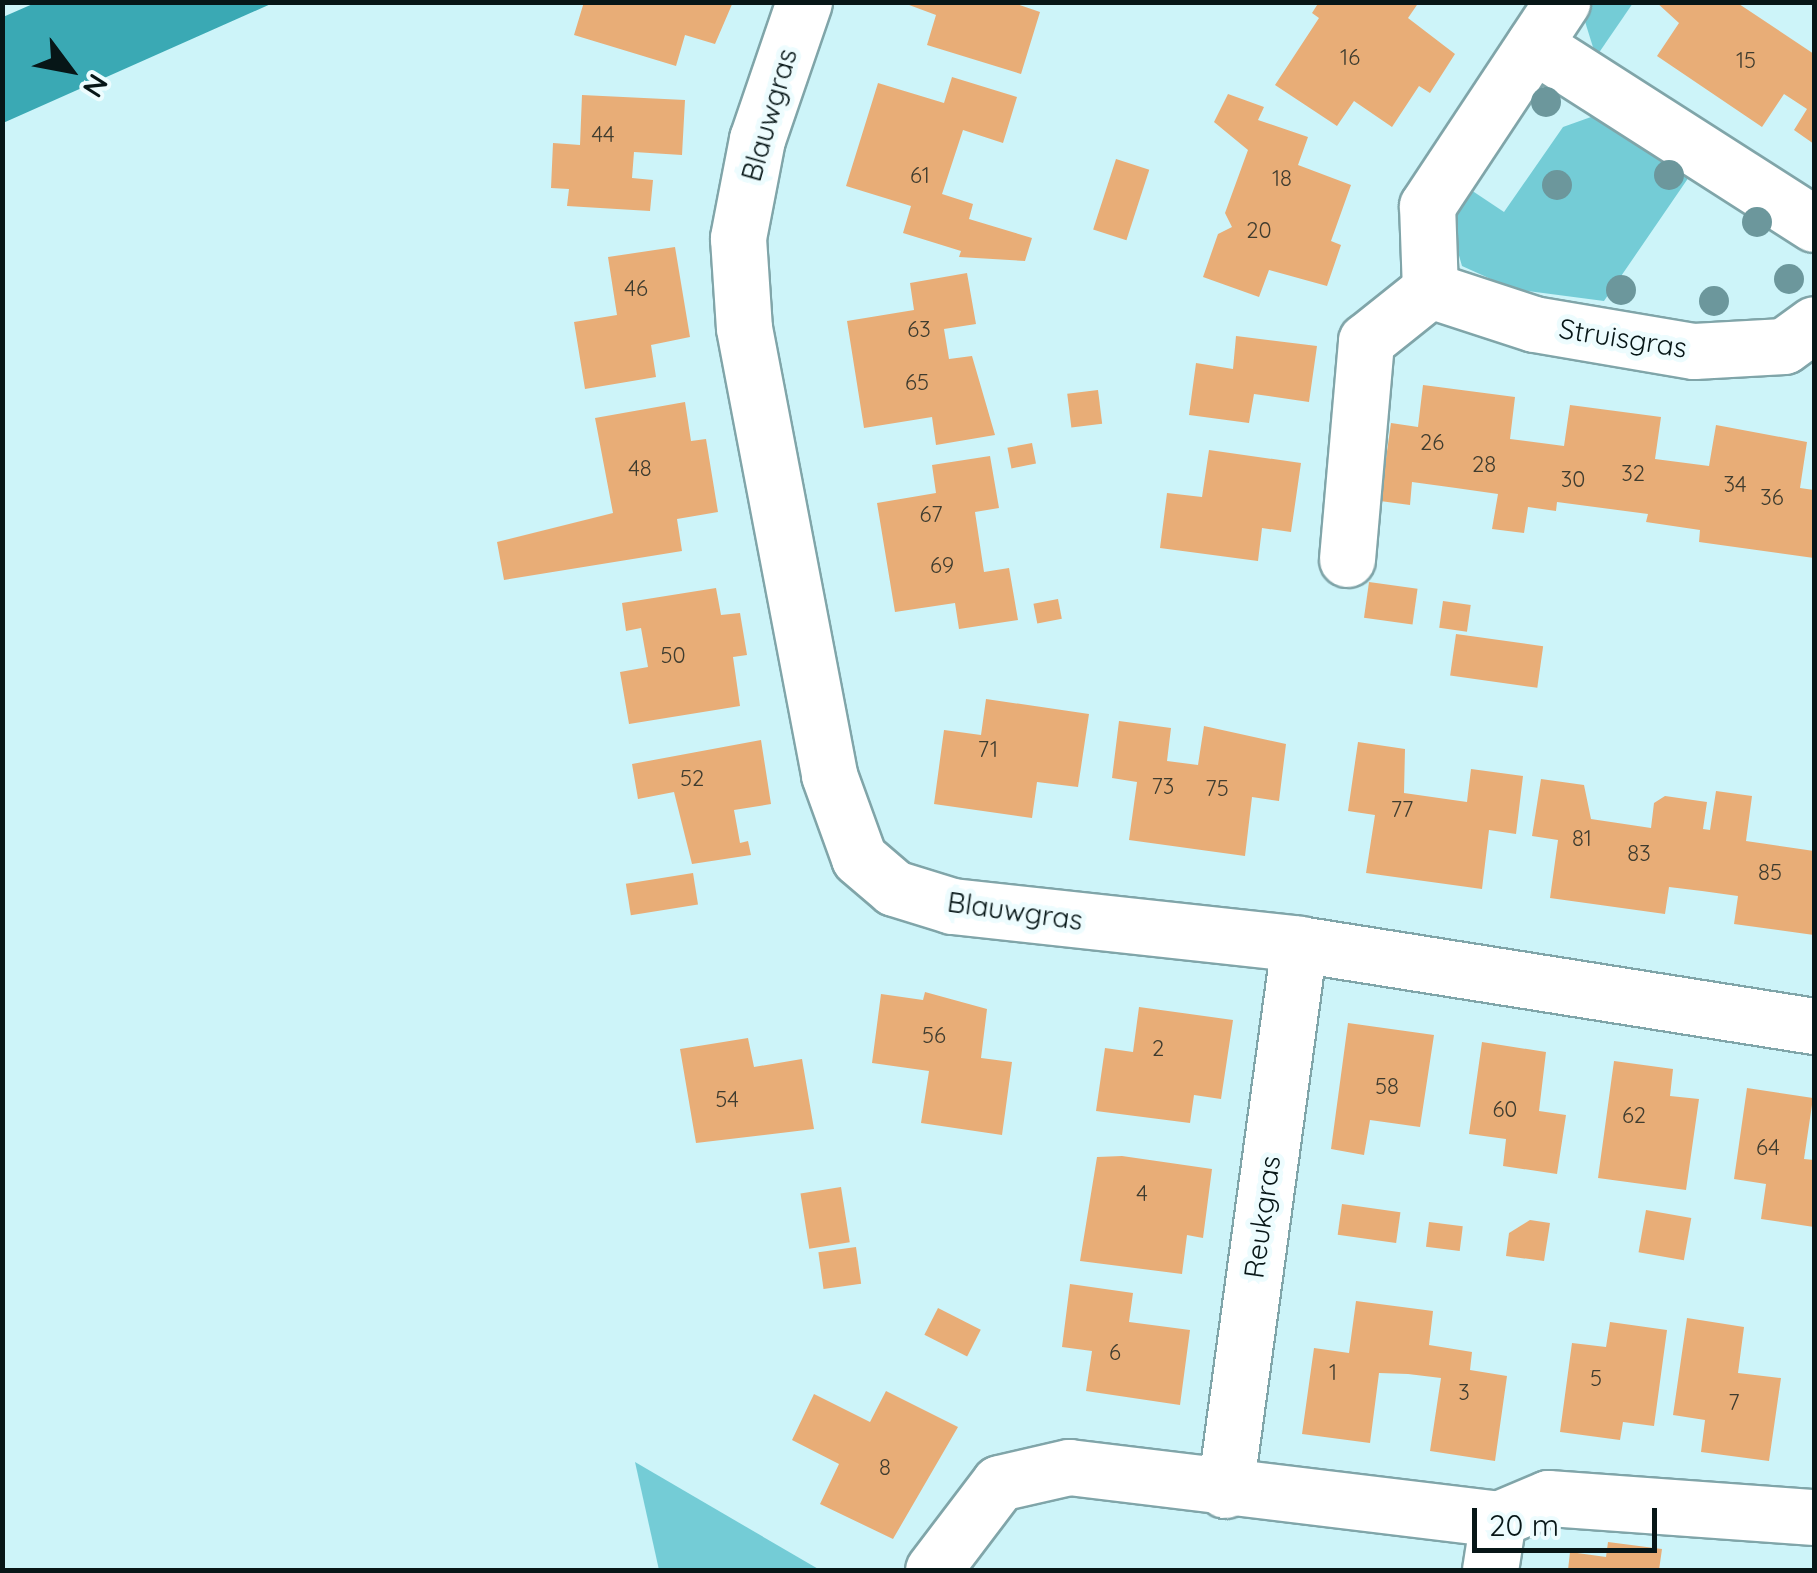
<!DOCTYPE html>
<style>
body{margin:0}
#map{position:relative;width:1817px;height:1573px;overflow:hidden;background:#cdf4f9;font-family:Quicksand,sans-serif}
div>[style]{position:absolute}
.green>*{inset:0;background:#74ccd6}
.water>*{inset:0;background:#3aa9b4}
.building>*{inset:0;background:#e8ad77;transform-origin:0 0}
.roads{filter:drop-shadow(2px 0 #80a5a9) drop-shadow(-2px 0 #80a5a9) drop-shadow(0 2px #80a5a9) drop-shadow(0 -2px #80a5a9)}
.street>*{height:55px;margin:-27.5px;padding:0 27.5px;transform-origin:27.5px;border-radius:27.5px;background:#fff}
.trees>*{width:30px;height:30px;margin:-15px;border-radius:50%;background:#6c979c}
span{translate:-50% -50%;white-space:nowrap;text-align:center;line-height:1.15;-webkit-text-stroke:10px #edfcfe;paint-order:stroke}
.number-label{font-size:22px;color:#3f3c2f}
.number-label span{-webkit-text-stroke-width:0}
.street-label{font-size:28px;color:#071617}
.frame{position:absolute;inset:0;border:5px solid #071617;pointer-events:none}
.north{position:absolute;left:20px;top:20px;width:100px;height:100px;-webkit-text-stroke:8px #edfcfe;paint-order:stroke;rotate:122deg;font-size:28px;font-weight:700;line-height:40px;text-align:center;color:#071617}
.north::after{content:'';display:block;margin:auto;width:35px;height:45px;background:#071617;clip-path:polygon(50% 0,100% 100%,50% 72%,0 100%)}
.scale{position:absolute;left:1472px;top:1508px;width:185px;height:45px;box-sizing:border-box;border:5px solid #071617;border-top:0;padding-left:12px;font-size:30px;line-height:35px;white-space:nowrap;color:#071617;-webkit-text-stroke:8px #edfcfe;paint-order:stroke}
</style>
<div id="map">
<div class="green">
<i style="clip-path:polygon(1591px 3px,1633px 3px,1596px 57px,1583px 15px)"></i>
<i style="clip-path:polygon(1605px 112px,1691px 174px,1604px 301px,1513px 289px,1462px 266px,1448px 217px,1465px 186px,1504px 212px,1563px 127px)"></i>
<i style="clip-path:polygon(635px 1462px,820px 1570px,659px 1570px)"></i>
</div>
<div class="water">
<i style="clip-path:polygon(35px 3px,35px 2px,273px 3px,3px 123px,3px 17px)"></i>
</div>
<div class="building">
<i style="clip-path:polygon(584px 2px,733px 2px,715px 44px,685px 35px,676px 66px,574px 35px)"></i>
<i style="clip-path:polygon(901px 2px,1011px 2px,1040px 12px,1021px 74px,927px 45px,936px 15px)"></i>
<i style="clip-path:polygon(1319px 2px,1419px 2px,1408px 18px,1455px 54px,1430px 93px,1419px 86px,1392px 127px,1354px 101px,1337px 126px,1275px 85px,1319px 18px,1312px 13px)"></i>
<i style="clip-path:polygon(1656px 2px,1736px 2px,1814px 54px,1814px 144px,1794px 130px,1807px 109px,1784px 94px,1762px 127px,1657px 56px,1679px 23px)"></i>
<i style="clip-path:polygon(952px 77px,1017px 97px,1003px 143px,963px 130px,942px 194px,973px 204px,969px 219px,1032px 238px,1025px 261px,959px 257px,961px 251px,903px 233px,911px 206px,846px 186px,878px 83px,944px 103px)"></i>
<i style="clip-path:polygon(1228px 94px,1264px 107px,1258px 120px,1308px 137px,1298px 165px,1351px 185px,1331px 241px,1341px 245px,1327px 286px,1269px 270px,1259px 297px,1203px 277px,1218px 234px,1232px 227px,1225px 213px,1248px 150px,1214px 122px)"></i>
<i style="clip-path:polygon(582px 95px,685px 100px,682px 155px,634px 152px,632px 178px,653px 180px,650px 211px,567px 206px,569px 189px,551px 188px,553px 143px,580px 145px)"></i>
<i style="left:1116px;top:159px;width:35px;height:74px;rotate:18deg"></i>
<i style="clip-path:polygon(675px 247px,690px 337px,651px 345px,656px 377px,585px 389px,574px 322px,617px 315px,608px 257px)"></i>
<i style="clip-path:polygon(967px 273px,976px 324px,944px 329px,949px 359px,972px 356px,995px 435px,936px 445px,932px 417px,864px 428px,847px 321px,914px 310px,910px 283px)"></i>
<i style="clip-path:polygon(1236px 336px,1317px 346px,1309px 402px,1254px 394px,1249px 423px,1189px 415px,1196px 363px,1233px 369px)"></i>
<i style="clip-path:polygon(1423px 385px,1515px 397px,1510px 439px,1564px 446px,1570px 405px,1661px 417px,1655px 459px,1709px 466px,1716px 425px,1807px 442px,1800px 488px,1814px 490px,1814px 558px,1699px 542px,1700px 530px,1646px 522px,1648px 514px,1557px 502px,1556px 511px,1528px 507px,1524px 533px,1492px 529px,1498px 494px,1456px 488px,1412px 482px,1410px 505px,1380px 501px,1391px 423px,1418px 427px)"></i>
<i style="left:1098px;top:390px;width:34px;height:31px;rotate:83deg"></i>
<i style="clip-path:polygon(685px 402px,691px 441px,706px 439px,718px 512px,677px 519px,682px 551px,504px 580px,497px 542px,613px 513px,595px 418px)"></i>
<i style="left:1032px;top:443px;width:21px;height:25px;rotate:79deg"></i>
<i style="clip-path:polygon(1209px 450px,1301px 463px,1291px 532px,1262px 528px,1258px 561px,1160px 548px,1167px 493px,1202px 497px)"></i>
<i style="clip-path:polygon(990px 456px,999px 508px,975px 512px,984px 572px,1009px 568px,1018px 620px,959px 629px,955px 603px,895px 612px,877px 503px,936px 493px,932px 465px)"></i>
<i style="left:1369px;top:582px;width:49px;height:36px;rotate:8deg"></i>
<i style="clip-path:polygon(716px 588px,721px 615px,740px 613px,747px 655px,733px 657px,740px 706px,629px 724px,620px 672px,648px 667px,641px 628px,626px 631px,622px 603px)"></i>
<i style="left:1058px;top:599px;width:20px;height:25px;rotate:79deg"></i>
<i style="left:1443px;top:601px;width:28px;height:27px;rotate:8deg"></i>
<i style="left:1456px;top:634px;width:88px;height:42px;rotate:8deg"></i>
<i style="clip-path:polygon(986px 699px,1089px 714px,1078px 787px,1037px 782px,1032px 818px,934px 804px,944px 730px,981px 735px)"></i>
<i style="clip-path:polygon(1119px 721px,1171px 728px,1167px 761px,1198px 765px,1204px 726px,1286px 744px,1279px 801px,1252px 797px,1245px 856px,1129px 840px,1137px 782px,1112px 778px)"></i>
<i style="clip-path:polygon(761px 740px,771px 804px,734px 810px,740px 843px,748px 841px,751px 855px,692px 864px,674px 792px,638px 799px,632px 764px)"></i>
<i style="clip-path:polygon(1358px 742px,1405px 749px,1404px 793px,1467px 802px,1471px 769px,1523px 776px,1516px 834px,1489px 830px,1482px 889px,1366px 873px,1375px 815px,1348px 811px)"></i>
<i style="clip-path:polygon(1541px 779px,1584px 785px,1591px 819px,1651px 828px,1654px 803px,1665px 796px,1707px 802px,1703px 829px,1710px 830px,1716px 791px,1752px 796px,1746px 841px,1814px 851px,1814px 935px,1734px 924px,1738px 896px,1702px 891px,1669px 887px,1665px 914px,1550px 898px,1558px 840px,1532px 836px)"></i>
<i style="left:693px;top:873px;width:32px;height:68px;rotate:81deg"></i>
<i style="clip-path:polygon(925px 992px,987px 1009px,981px 1058px,1012px 1062px,1002px 1135px,921px 1123px,929px 1071px,872px 1063px,881px 994px,923px 1000px)"></i>
<i style="clip-path:polygon(1139px 1007px,1233px 1020px,1221px 1099px,1194px 1095px,1190px 1123px,1096px 1111px,1105px 1048px,1133px 1052px)"></i>
<i style="clip-path:polygon(1348px 1023px,1434px 1035px,1420px 1127px,1370px 1120px,1364px 1155px,1331px 1149px)"></i>
<i style="clip-path:polygon(748px 1038px,754px 1067px,802px 1059px,814px 1129px,696px 1143px,680px 1049px)"></i>
<i style="clip-path:polygon(1482px 1042px,1546px 1052px,1539px 1111px,1566px 1115px,1557px 1174px,1503px 1166px,1506px 1139px,1469px 1134px)"></i>
<i style="clip-path:polygon(1614px 1061px,1673px 1069px,1670px 1096px,1699px 1099px,1686px 1190px,1598px 1178px)"></i>
<i style="clip-path:polygon(1747px 1088px,1813px 1098px,1804px 1159px,1814px 1160px,1814px 1227px,1761px 1219px,1766px 1184px,1734px 1179px)"></i>
<i style="clip-path:polygon(1122px 1156px,1212px 1169px,1203px 1238px,1187px 1235px,1182px 1274px,1080px 1261px,1097px 1157px)"></i>
<i style="left:841px;top:1187px;width:56px;height:41px;rotate:81deg"></i>
<i style="left:1342px;top:1204px;width:59px;height:31px;rotate:8deg"></i>
<i style="left:1646px;top:1210px;width:46px;height:43px;rotate:10deg"></i>
<i style="clip-path:polygon(1530px 1220px,1550px 1223px,1544px 1261px,1506px 1256px,1509px 1233px)"></i>
<i style="left:1429px;top:1222px;width:34px;height:25px;rotate:7deg"></i>
<i style="left:856px;top:1247px;width:37px;height:38px;rotate:82deg"></i>
<i style="clip-path:polygon(1070px 1284px,1133px 1293px,1129px 1322px,1190px 1330px,1180px 1405px,1086px 1391px,1092px 1351px,1062px 1347px)"></i>
<i style="clip-path:polygon(1356px 1301px,1433px 1311px,1429px 1345px,1472px 1352px,1470px 1370px,1507px 1376px,1495px 1461px,1430px 1451px,1441px 1378px,1408px 1374px,1379px 1373px,1370px 1443px,1302px 1434px,1314px 1348px,1349px 1353px)"></i>
<i style="left:938px;top:1308px;width:48px;height:30px;rotate:27deg"></i>
<i style="clip-path:polygon(1687px 1318px,1744px 1327px,1738px 1373px,1781px 1378px,1769px 1461px,1701px 1452px,1705px 1420px,1673px 1415px)"></i>
<i style="clip-path:polygon(1610px 1322px,1667px 1330px,1654px 1426px,1623px 1422px,1620px 1440px,1560px 1432px,1572px 1343px,1606px 1347px)"></i>
<i style="clip-path:polygon(886px 1391px,958px 1427px,893px 1539px,820px 1504px,839px 1464px,792px 1440px,814px 1394px,870px 1422px)"></i>
<i style="clip-path:polygon(1608px 1542px,1662px 1549px,1659px 1570px,1568px 1570px,1570px 1552px,1606px 1557px)"></i>
</div>
<div class="roads">
<div class="street">
<i style="left:804px;top:2px;width:145px;rotate:108.9deg"></i>
<i style="left:757px;top:139px;width:101px;rotate:100.9deg"></i>
<i style="left:738px;top:238px;width:90px;rotate:86.2deg"></i>
<i style="left:744px;top:328px;width:455px;rotate:79.2deg"></i>
<i style="left:829px;top:775px;width:88px;rotate:70.1deg"></i>
<i style="left:859px;top:858px;width:46px;rotate:40.6deg"></i>
<i style="left:894px;top:888px;width:61px;rotate:17.2deg"></i>
<i style="left:952px;top:906px;width:349px;rotate:6.2deg"></i>
<i style="left:1299px;top:944px;width:521px;rotate:9.05deg"></i>
<i style="left:1534px;top:45px;width:332px;rotate:32.6deg"></i>
<i style="left:1430px;top:290px;width:109px;rotate:18.1deg"></i>
<i style="left:1534px;top:324px;width:162px;rotate:9.6deg"></i>
<i style="left:1694px;top:351px;width:90px;rotate:-3.2deg"></i>
<i style="left:1784px;top:346px;width:37px;rotate:-36deg"></i>
<i style="left:1347px;top:559px;width:219px;rotate:-85deg"></i>
<i style="left:1366px;top:341px;width:82px;rotate:-38.6deg"></i>
<i style="left:1430px;top:290px;width:84px;rotate:-92deg"></i>
<i style="left:1427px;top:206px;width:245px;rotate:-56.5deg"></i>
<i style="left:1225px;top:1490px;width:551px;rotate:-82.28deg"></i>
<i style="left:933px;top:1570px;width:109px;rotate:-52.8deg"></i>
<i style="left:999px;top:1483px;width:72px;rotate:-12.9deg"></i>
<i style="left:1069px;top:1467px;width:432px;rotate:6.9deg"></i>
<i style="left:1498px;top:1519px;width:54px;rotate:-22.8deg"></i>
<i style="left:1548px;top:1498px;width:267px;rotate:4.1deg"></i>
<i style="left:1490px;top:1570px;width:52px;rotate:-81.1deg"></i>
</div>
</div>
<div class="trees">
<i style="left:1546px;top:102px"></i>
<i style="left:1669px;top:175px"></i>
<i style="left:1557px;top:185px"></i>
<i style="left:1757px;top:222px"></i>
<i style="left:1789px;top:279px"></i>
<i style="left:1621px;top:290px"></i>
<i style="left:1714px;top:301px"></i>
</div>
<div class="number-label">
<span style="left:1350px;top:58px">16</span>
<span style="left:1746px;top:61px">15</span>
<span style="left:603px;top:135px">44</span>
<span style="left:920px;top:176px">61</span>
<span style="left:1282px;top:179px">18</span>
<span style="left:1259px;top:231px">20</span>
<span style="left:636px;top:289px">46</span>
<span style="left:919px;top:330px">63</span>
<span style="left:917px;top:383px">65</span>
<span style="left:1432px;top:443px">26</span>
<span style="left:1484px;top:465px">28</span>
<span style="left:640px;top:469px">48</span>
<span style="left:1633px;top:474px">32</span>
<span style="left:1573px;top:480px">30</span>
<span style="left:1735px;top:485px">34</span>
<span style="left:1772px;top:498px">36</span>
<span style="left:931px;top:515px">67</span>
<span style="left:942px;top:566px">69</span>
<span style="left:673px;top:656px">50</span>
<span style="left:988px;top:750px">71</span>
<span style="left:692px;top:779px">52</span>
<span style="left:1163px;top:787px">73</span>
<span style="left:1217px;top:789px">75</span>
<span style="left:1402px;top:810px">77</span>
<span style="left:1582px;top:839px">81</span>
<span style="left:1639px;top:854px">83</span>
<span style="left:1770px;top:873px">85</span>
<span style="left:934px;top:1036px">56</span>
<span style="left:1158px;top:1049px">2</span>
<span style="left:1387px;top:1087px">58</span>
<span style="left:727px;top:1100px">54</span>
<span style="left:1505px;top:1110px">60</span>
<span style="left:1634px;top:1116px">62</span>
<span style="left:1768px;top:1148px">64</span>
<span style="left:1142px;top:1194px">4</span>
<span style="left:1115px;top:1353px">6</span>
<span style="left:1333px;top:1373px">1</span>
<span style="left:1596px;top:1379px">5</span>
<span style="left:1464px;top:1393px">3</span>
<span style="left:1734px;top:1403px">7</span>
<span style="left:885px;top:1468px">8</span>
</div>
<div class="street-label">
<span style="left:769px;top:115px;rotate:-74deg">Blauwgras</span>
<span style="left:1623px;top:338px;rotate:9deg">Struisgras</span>
<span style="left:1015px;top:911px;rotate:8deg">Blauwgras</span>
<span style="left:1262px;top:1217px;rotate:-82deg">Reukgras</span>
</div>
<div class="frame"></div>
<div class="north">N</div>
<div class="scale">20 m</div>
</div>
